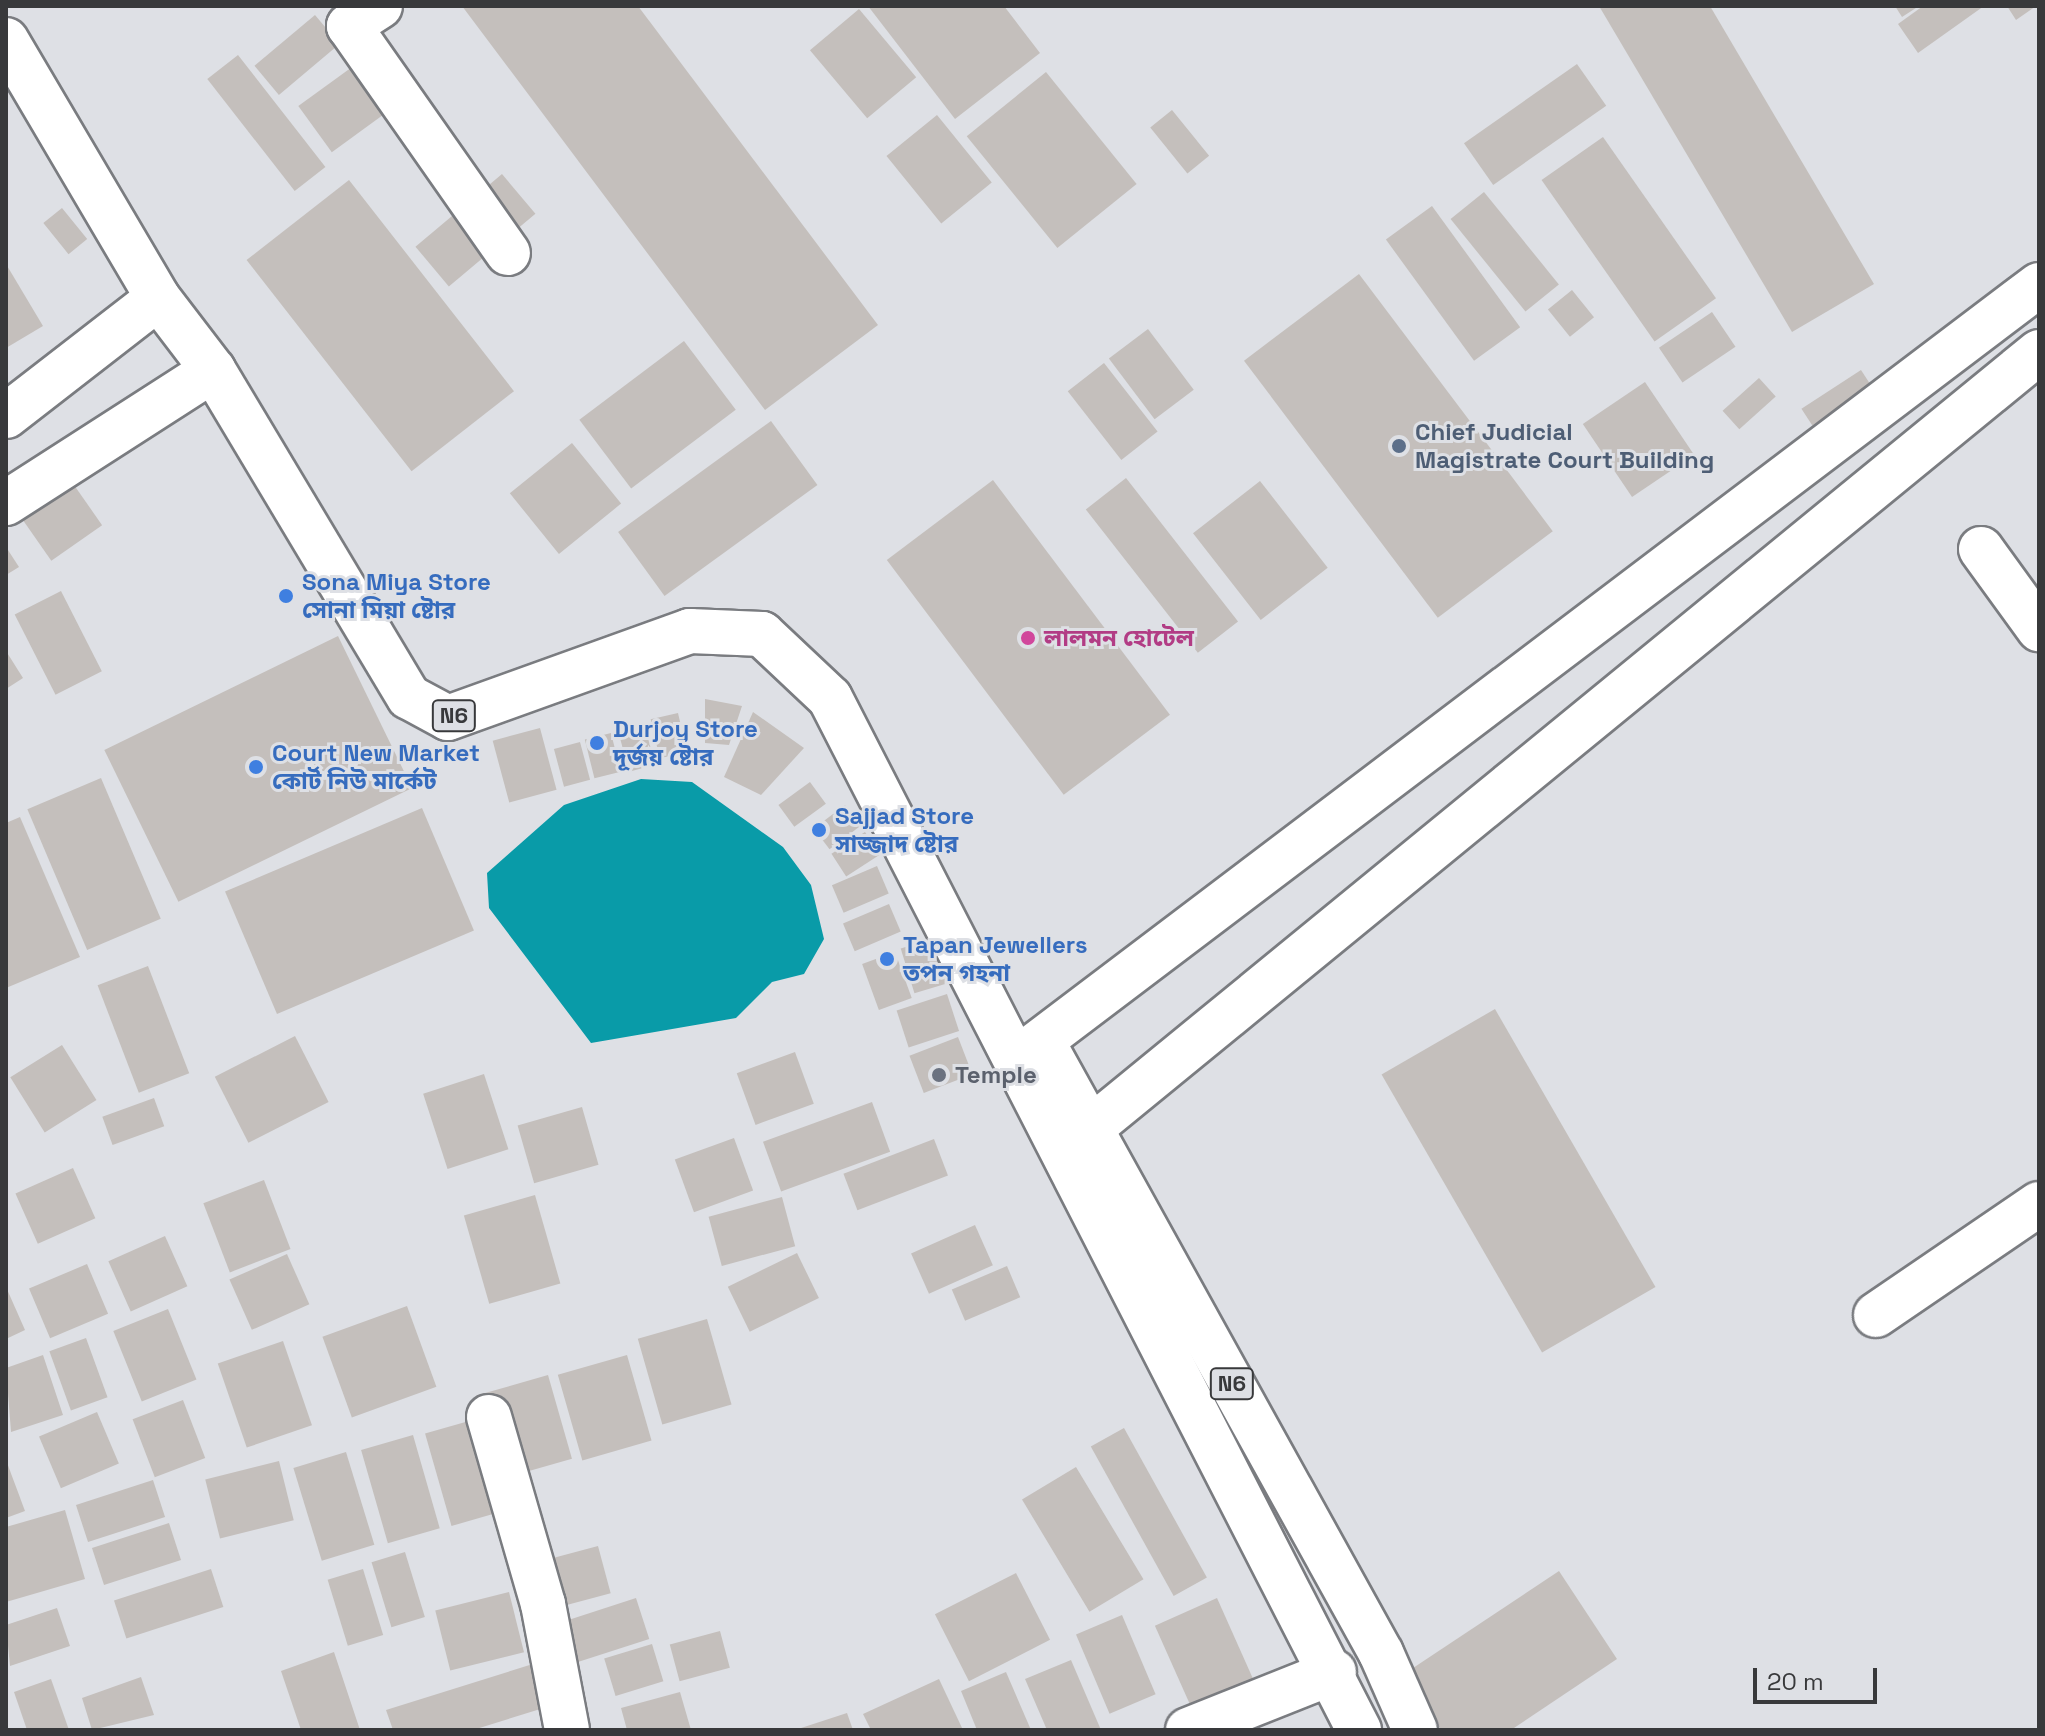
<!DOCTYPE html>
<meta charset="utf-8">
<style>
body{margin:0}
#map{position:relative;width:2045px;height:1736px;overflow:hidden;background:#dee0e5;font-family:"Space Grotesk","Noto Sans Bengali",sans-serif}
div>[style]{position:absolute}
.water>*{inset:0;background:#099ba8}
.building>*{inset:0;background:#c4bfbc;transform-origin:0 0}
.roads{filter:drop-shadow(2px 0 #7a7c80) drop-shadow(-2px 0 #7a7c80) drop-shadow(0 2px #7a7c80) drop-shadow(0 -2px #7a7c80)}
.minor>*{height:44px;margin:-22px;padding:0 22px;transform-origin:22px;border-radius:22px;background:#fff}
.highway>*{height:44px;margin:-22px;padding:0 22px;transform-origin:22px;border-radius:22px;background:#fff}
.dots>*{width:22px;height:22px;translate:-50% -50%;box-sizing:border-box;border:4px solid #dee0e5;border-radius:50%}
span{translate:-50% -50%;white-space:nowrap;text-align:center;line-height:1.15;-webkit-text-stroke:6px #dee0e5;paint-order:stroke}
.shield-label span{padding:2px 6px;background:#dee0e5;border:2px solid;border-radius:6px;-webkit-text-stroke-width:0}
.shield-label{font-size:22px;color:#38393b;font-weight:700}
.service-label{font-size:24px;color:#4e5e75;font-weight:700}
.left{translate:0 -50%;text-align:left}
.shop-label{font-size:24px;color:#366cbe;font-weight:700}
.hotel-label{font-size:24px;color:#b23c85;font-weight:700}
.worship-label{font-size:24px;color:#5b616d;font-weight:700}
.frame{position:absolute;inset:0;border:8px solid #38393b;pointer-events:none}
.scale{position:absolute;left:1753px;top:1668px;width:124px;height:36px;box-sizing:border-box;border:4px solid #38393b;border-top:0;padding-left:10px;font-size:24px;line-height:28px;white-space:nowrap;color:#38393b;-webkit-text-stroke:6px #dee0e5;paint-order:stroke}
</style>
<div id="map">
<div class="water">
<i style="clip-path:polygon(641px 779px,692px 782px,783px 847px,811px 885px,824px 939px,804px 974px,772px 982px,736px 1018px,591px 1043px,489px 908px,487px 873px,564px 805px)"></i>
</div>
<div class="building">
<i style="clip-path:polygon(462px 6px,638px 6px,878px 325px,765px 410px)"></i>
<i style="clip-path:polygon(868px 6px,1004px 6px,1040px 53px,955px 119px)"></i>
<i style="clip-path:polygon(1599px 6px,1710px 6px,1874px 284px,1792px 332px)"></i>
<i style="clip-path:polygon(1895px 6px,1919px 6px,1902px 17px)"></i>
<i style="clip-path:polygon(1923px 6px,1984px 6px,1918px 53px,1898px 24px)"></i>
<i style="clip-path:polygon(2007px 6px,2036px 6px,2016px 20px)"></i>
<i style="left:859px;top:9px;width:89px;height:64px;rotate:50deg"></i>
<i style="left:315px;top:15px;width:38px;height:79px;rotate:50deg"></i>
<i style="left:238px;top:55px;width:142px;height:39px;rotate:52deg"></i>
<i style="left:359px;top:62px;width:57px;height:75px;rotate:54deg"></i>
<i style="left:1577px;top:64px;width:51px;height:138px;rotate:55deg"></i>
<i style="left:1046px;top:72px;width:144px;height:102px;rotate:51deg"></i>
<i style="left:1172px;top:110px;width:59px;height:28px;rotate:51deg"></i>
<i style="left:937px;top:115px;width:87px;height:65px;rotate:51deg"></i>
<i style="left:1603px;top:137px;width:197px;height:75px;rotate:55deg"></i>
<i style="left:502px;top:174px;width:52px;height:113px;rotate:50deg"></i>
<i style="left:349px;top:180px;width:268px;height:130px;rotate:52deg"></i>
<i style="left:1484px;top:192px;width:119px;height:43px;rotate:51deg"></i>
<i style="left:1432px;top:206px;width:150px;height:57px;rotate:54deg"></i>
<i style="left:62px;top:208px;width:40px;height:24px;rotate:51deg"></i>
<i style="clip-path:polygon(6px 264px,43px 326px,6px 348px)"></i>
<i style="left:1359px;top:274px;width:322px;height:144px;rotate:53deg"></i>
<i style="left:1572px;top:290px;width:35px;height:31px;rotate:51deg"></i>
<i style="left:1712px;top:312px;width:42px;height:64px;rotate:56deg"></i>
<i style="left:1148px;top:329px;width:76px;height:49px;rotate:53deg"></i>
<i style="left:684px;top:341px;width:86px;height:131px;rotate:53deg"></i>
<i style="left:1104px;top:363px;width:87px;height:46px;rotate:52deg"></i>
<i style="left:1861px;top:370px;width:20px;height:71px;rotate:57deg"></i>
<i style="left:1759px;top:378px;width:25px;height:49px;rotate:48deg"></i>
<i style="left:1645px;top:382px;width:88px;height:75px;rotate:56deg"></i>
<i style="left:771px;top:421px;width:79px;height:189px;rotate:54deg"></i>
<i style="left:572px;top:443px;width:78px;height:80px;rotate:51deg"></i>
<i style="left:1126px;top:478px;width:182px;height:51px;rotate:52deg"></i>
<i style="left:993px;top:480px;width:294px;height:133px;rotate:53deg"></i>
<i style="left:1260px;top:481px;width:110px;height:85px;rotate:52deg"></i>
<i style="left:74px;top:485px;width:49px;height:62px;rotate:55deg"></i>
<i style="clip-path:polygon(6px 547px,19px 567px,6px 575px)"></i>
<i style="left:61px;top:591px;width:90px;height:52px;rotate:63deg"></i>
<i style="left:338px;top:636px;width:169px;height:260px;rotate:64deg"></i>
<i style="clip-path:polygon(6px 651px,23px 678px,6px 689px)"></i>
<i style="clip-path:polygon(705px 699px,742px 706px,729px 745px,705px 743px)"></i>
<i style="clip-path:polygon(753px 712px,804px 748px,761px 795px,724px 777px)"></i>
<i style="left:678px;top:713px;width:40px;height:28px;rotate:77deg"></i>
<i style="left:645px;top:727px;width:39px;height:27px;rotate:75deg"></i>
<i style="left:540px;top:728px;width:64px;height:49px;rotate:75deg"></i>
<i style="left:611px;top:733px;width:40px;height:27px;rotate:76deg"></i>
<i style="left:580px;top:742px;width:39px;height:27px;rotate:75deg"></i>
<i style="left:101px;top:778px;width:153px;height:80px;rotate:67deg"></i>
<i style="left:810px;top:782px;width:27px;height:39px;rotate:54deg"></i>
<i style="left:845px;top:805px;width:26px;height:39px;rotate:53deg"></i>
<i style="left:422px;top:808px;width:133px;height:214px;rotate:67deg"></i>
<i style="clip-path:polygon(20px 817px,80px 957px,6px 988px,6px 823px)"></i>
<i style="left:865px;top:832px;width:27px;height:40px;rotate:57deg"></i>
<i style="left:877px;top:866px;width:30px;height:49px;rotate:67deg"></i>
<i style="left:889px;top:904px;width:30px;height:50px;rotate:67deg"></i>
<i style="left:938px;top:937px;width:47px;height:39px;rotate:73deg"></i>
<i style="left:895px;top:952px;width:49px;height:35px;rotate:70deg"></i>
<i style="left:148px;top:966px;width:115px;height:54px;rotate:69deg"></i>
<i style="left:947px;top:994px;width:39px;height:53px;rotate:72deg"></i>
<i style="left:1495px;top:1009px;width:321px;height:131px;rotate:60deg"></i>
<i style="left:295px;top:1036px;width:74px;height:90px;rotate:63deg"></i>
<i style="left:958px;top:1037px;width:40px;height:52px;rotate:69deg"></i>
<i style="left:62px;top:1045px;width:65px;height:61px;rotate:58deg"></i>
<i style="left:795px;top:1052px;width:55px;height:62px;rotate:70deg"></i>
<i style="left:484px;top:1074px;width:79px;height:64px;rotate:72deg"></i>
<i style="left:154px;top:1098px;width:30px;height:55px;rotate:70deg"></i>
<i style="left:872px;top:1102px;width:53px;height:116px;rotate:70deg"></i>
<i style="left:582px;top:1107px;width:60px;height:67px;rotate:74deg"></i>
<i style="left:734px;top:1138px;width:56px;height:63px;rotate:70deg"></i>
<i style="left:934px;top:1139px;width:39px;height:97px;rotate:69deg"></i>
<i style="left:73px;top:1168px;width:55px;height:63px;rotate:66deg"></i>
<i style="left:264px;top:1180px;width:74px;height:65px;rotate:69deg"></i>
<i style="left:535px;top:1195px;width:92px;height:74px;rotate:74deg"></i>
<i style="left:782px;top:1197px;width:51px;height:76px;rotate:75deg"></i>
<i style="left:975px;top:1225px;width:44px;height:70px;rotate:66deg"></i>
<i style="left:165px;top:1236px;width:55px;height:62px;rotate:66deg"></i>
<i style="left:797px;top:1253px;width:50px;height:77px;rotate:64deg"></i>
<i style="left:287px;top:1254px;width:55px;height:63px;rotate:66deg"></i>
<i style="left:87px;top:1264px;width:54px;height:63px;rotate:67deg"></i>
<i style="left:1007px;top:1266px;width:34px;height:60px;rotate:67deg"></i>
<i style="clip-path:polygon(6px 1287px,25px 1330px,6px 1339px)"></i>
<i style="left:407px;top:1306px;width:86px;height:90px;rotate:70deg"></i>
<i style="left:168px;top:1309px;width:76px;height:59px;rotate:68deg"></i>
<i style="left:707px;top:1319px;width:89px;height:72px;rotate:74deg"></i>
<i style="left:86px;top:1338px;width:63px;height:39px;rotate:70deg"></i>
<i style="left:283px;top:1341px;width:89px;height:69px;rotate:71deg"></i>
<i style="clip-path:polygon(43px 1355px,63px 1415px,11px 1432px,6px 1368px)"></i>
<i style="left:627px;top:1355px;width:89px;height:72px;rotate:74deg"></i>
<i style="left:548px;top:1375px;width:87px;height:72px;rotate:74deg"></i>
<i style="left:183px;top:1400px;width:62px;height:54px;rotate:69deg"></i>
<i style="left:97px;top:1412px;width:56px;height:63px;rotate:67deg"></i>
<i style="left:476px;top:1419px;width:96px;height:53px;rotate:74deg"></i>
<i style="left:1124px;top:1428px;width:171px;height:38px;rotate:61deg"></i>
<i style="left:413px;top:1435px;width:97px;height:54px;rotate:74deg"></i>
<i style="left:346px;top:1452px;width:97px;height:55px;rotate:73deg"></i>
<i style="clip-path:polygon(6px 1460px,25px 1511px,6px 1518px)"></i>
<i style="left:279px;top:1461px;width:61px;height:76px;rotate:76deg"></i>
<i style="left:1076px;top:1467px;width:131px;height:63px;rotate:59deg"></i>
<i style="left:153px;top:1480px;width:39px;height:81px;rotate:72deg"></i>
<i style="clip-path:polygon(65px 1510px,85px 1579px,6px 1602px,6px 1527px)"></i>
<i style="left:169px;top:1523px;width:39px;height:81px;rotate:72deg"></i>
<i style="left:598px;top:1546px;width:49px;height:61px;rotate:75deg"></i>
<i style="left:405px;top:1552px;width:68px;height:35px;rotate:73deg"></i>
<i style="left:211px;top:1569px;width:40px;height:102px;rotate:72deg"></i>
<i style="left:363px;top:1569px;width:69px;height:37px;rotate:73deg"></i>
<i style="clip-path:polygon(1559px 1571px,1617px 1659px,1511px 1730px,1441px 1730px,1404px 1674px)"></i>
<i style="left:1016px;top:1573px;width:75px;height:91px;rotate:63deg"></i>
<i style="left:509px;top:1592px;width:62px;height:76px;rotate:76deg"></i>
<i style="left:636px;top:1598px;width:43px;height:84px;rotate:72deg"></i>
<i style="left:1217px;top:1598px;width:97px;height:68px;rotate:66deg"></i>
<i style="clip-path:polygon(57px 1608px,70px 1646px,10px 1666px,6px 1625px)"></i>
<i style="left:1122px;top:1615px;width:86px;height:50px;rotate:67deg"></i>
<i style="left:720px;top:1631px;width:38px;height:52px;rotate:75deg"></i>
<i style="left:652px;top:1644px;width:39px;height:50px;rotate:73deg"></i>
<i style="clip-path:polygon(334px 1652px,360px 1730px,301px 1730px,281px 1671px)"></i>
<i style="clip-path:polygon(1071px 1660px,1101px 1730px,1047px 1730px,1025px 1679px)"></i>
<i style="clip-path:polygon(536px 1663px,550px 1706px,473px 1730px,393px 1730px,386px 1710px)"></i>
<i style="clip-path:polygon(1006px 1672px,1031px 1730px,977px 1730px,961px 1691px)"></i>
<i style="clip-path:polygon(141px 1677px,154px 1715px,92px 1730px,82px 1698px)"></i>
<i style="clip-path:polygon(51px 1679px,69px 1730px,27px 1730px,14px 1692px)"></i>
<i style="clip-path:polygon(939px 1679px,963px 1730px,871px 1730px,863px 1714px)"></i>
<i style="clip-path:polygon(680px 1692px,691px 1730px,627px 1730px,621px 1708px)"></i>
<i style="clip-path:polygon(847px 1713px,853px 1730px,798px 1730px,798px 1729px)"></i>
</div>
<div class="roads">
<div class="minor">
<i style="left:380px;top:6px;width:37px;rotate:147deg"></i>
<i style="left:349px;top:26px;width:277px;rotate:55deg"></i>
<i style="left:6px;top:416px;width:192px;rotate:-37.8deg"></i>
<i style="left:6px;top:503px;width:246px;rotate:-32.7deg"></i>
<i style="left:1981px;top:549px;width:99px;rotate:54.1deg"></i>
<i style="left:1017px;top:1059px;width:1282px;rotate:-37.14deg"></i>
<i style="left:1064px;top:1150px;width:1260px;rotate:-39.3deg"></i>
<i style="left:1876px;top:1315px;width:197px;rotate:-34.3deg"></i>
<i style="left:489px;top:1417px;width:195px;rotate:73.9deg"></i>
<i style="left:543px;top:1604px;width:128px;rotate:79.2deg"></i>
<i style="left:1188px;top:1730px;width:157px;rotate:-21.7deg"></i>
</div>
<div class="highway">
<i style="left:6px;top:40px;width:299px;rotate:59.5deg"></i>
<i style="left:158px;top:298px;width:91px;rotate:52.6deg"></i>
<i style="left:213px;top:370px;width:381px;rotate:59.1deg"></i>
<i style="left:409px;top:697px;width:44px;rotate:28.3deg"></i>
<i style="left:448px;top:718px;width:257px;rotate:-19.8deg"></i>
<i style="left:690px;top:631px;width:72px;rotate:2.4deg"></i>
<i style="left:762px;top:634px;width:93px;rotate:43.3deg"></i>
<i style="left:830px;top:698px;width:1160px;rotate:62.86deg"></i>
<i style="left:1042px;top:1041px;width:700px;rotate:61.02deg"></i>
<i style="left:1381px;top:1653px;width:84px;rotate:66.2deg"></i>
</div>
</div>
<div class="dots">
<i style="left:1399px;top:446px;background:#5c6f8a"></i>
<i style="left:286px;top:596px;background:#3f7fe0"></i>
<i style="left:1028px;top:638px;background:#d1479c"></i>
<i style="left:597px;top:743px;background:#3f7fe0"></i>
<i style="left:256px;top:767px;background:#3f7fe0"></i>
<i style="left:819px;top:830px;background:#3f7fe0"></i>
<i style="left:887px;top:959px;background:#3f7fe0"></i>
<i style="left:939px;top:1075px;background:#6b7280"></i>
</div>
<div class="shield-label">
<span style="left:454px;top:716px">N6</span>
<span style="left:1232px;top:1384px">N6</span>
</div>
<div class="service-label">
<span class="left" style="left:1415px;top:446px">Chief Judicial<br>Magistrate Court Building</span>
</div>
<div class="shop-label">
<span class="left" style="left:302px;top:596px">Sona Miya Store<br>সোনা মিয়া ষ্টোর</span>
<span class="left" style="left:613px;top:743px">Durjoy Store<br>দূর্জয় ষ্টোর</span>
<span class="left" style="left:272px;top:767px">Court New Market<br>কোর্ট নিউ মার্কেট</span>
<span class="left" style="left:835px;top:830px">Sajjad Store<br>সাজ্জাদ ষ্টোর</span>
<span class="left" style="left:903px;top:959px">Tapan Jewellers<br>তপন গহনা</span>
</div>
<div class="hotel-label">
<span class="left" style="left:1044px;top:638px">লালমন হোটেল</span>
</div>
<div class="worship-label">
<span class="left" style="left:955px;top:1075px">Temple</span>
</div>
<div class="frame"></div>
<div class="scale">20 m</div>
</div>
